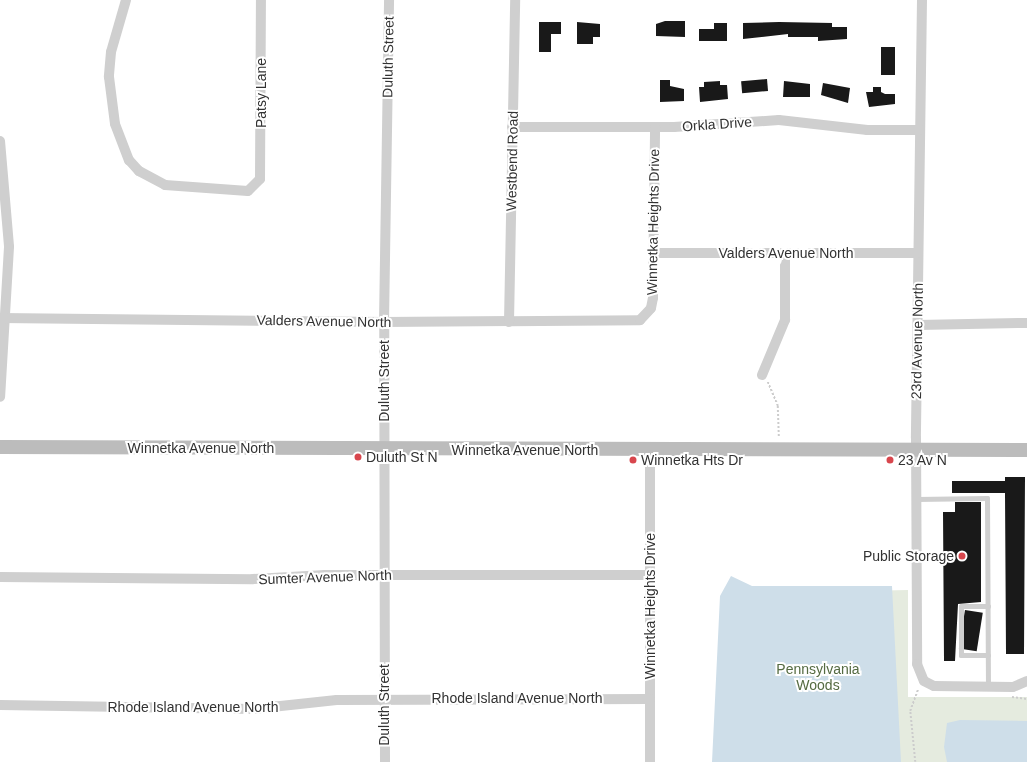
<!DOCTYPE html>
<style>
body{margin:0}
#map{position:relative;width:1027px;height:762px;overflow:hidden;background:#fff;font-family:Arial,sans-serif}
div>[style]{position:absolute}
.green>*{inset:0;background:#e5ebdf}
.water>*{inset:0;background:#cedee9}
.building>*{inset:0;background:#191919;transform-origin:0 0}
.path>*{height:1.5px;margin-top:-0.75px;transform-origin:0;background:repeating-linear-gradient(90deg,#ccc 0 2px,transparent 0 4px)}
.lane>*{height:5px;margin:-2.5px;padding:0 2.5px;transform-origin:2.5px;border-radius:2.5px;background:#cfcfcf}
.street>*{height:10px;margin:-5px;padding:0 5px;transform-origin:5px;border-radius:5px;background:#cfcfcf}
.secondary>*{height:14px;margin:-7px;padding:0 7px;transform-origin:7px;border-radius:7px;background:#bcbcbc}
.dots>*{width:11px;height:11px;translate:-50% -50%;box-sizing:border-box;border:2px solid #fff;border-radius:50%}
span{translate:-50% -50%;white-space:nowrap;text-align:center;line-height:1.15;-webkit-text-stroke:4px #fff;paint-order:stroke}
.street-label{font-size:14px;color:#323232}
.poi-label{font-size:14px;color:#323232}
.left{translate:0 -50%;text-align:left}
.right{translate:-100% -50%;text-align:right}
.park-label{font-size:14px;color:#556b42}
</style>
<div id="map">
<div class="green">
<i style="clip-path:polygon(908px 590px,908px 697px,1027px 697px,1027px 762px,731px 762px,733px 594px)"></i>
</div>
<div class="water">
<i style="clip-path:polygon(731px 576px,752px 586px,892px 586px,901px 762px,712px 762px,720px 596px)"></i>
<i style="clip-path:polygon(960px 720px,1027px 721px,1027px 762px,947px 762px,944px 747px,947px 723px)"></i>
</div>
<div class="building">
<i style="clip-path:polygon(665px 21px,685px 21px,685px 37px,656px 36px,656px 24px)"></i>
<i style="clip-path:polygon(539px 22px,561px 22px,561px 34px,551px 34px,551px 52px,539px 52px)"></i>
<i style="clip-path:polygon(577px 22px,600px 24px,600px 37px,593px 37px,593px 44px,577px 44px)"></i>
<i style="clip-path:polygon(779px 22px,832px 23px,832px 27px,847px 27px,847px 39px,818px 41px,818px 37px,788px 37px,788px 34px,743px 39px,743px 23px)"></i>
<i style="clip-path:polygon(714px 23px,727px 23px,727px 41px,699px 41px,699px 29px,714px 29px)"></i>
<i style="left:881px;top:47px;width:14px;height:28px"></i>
<i style="left:767px;top:79px;width:12px;height:26px;rotate:85deg"></i>
<i style="clip-path:polygon(660px 80px,670px 80px,670px 86px,684px 89px,684px 101px,660px 102px)"></i>
<i style="clip-path:polygon(720px 81px,720px 85px,727px 85px,728px 99px,700px 102px,699px 87px,704px 87px,704px 82px)"></i>
<i style="clip-path:polygon(784px 81px,810px 84px,810px 97px,783px 97px)"></i>
<i style="clip-path:polygon(823px 83px,850px 88px,848px 103px,821px 95px)"></i>
<i style="clip-path:polygon(873px 87px,881px 87px,881px 92px,885px 94px,895px 94px,895px 104px,869px 107px,866px 92px,873px 92px)"></i>
<i style="clip-path:polygon(1005px 477px,1025px 477px,1024px 654px,1006px 654px,1005px 493px,952px 493px,952px 481px,1005px 481px)"></i>
<i style="clip-path:polygon(955px 502px,981px 502px,981px 602px,958px 604px,955px 661px,944px 661px,943px 512px,955px 512px)"></i>
<i style="left:965px;top:610px;width:18px;height:39px;rotate:9deg"></i>
</div>
<div class="path">
<i style="left:768px;top:382px;width:26px;rotate:67deg"></i>
<i style="left:778px;top:406px;width:32px;rotate:88deg"></i>
<i style="left:1012px;top:697px;width:15px;rotate:8deg"></i>
<i style="left:915px;top:762px;width:51px;rotate:-95.6deg"></i>
<i style="left:910px;top:711px;width:23px;rotate:-70deg"></i>
</div>
<div class="lane">
<i style="left:916px;top:499px;width:71px;rotate:-0.8deg"></i>
<i style="left:987px;top:498px;width:189px;rotate:89.7deg"></i>
<i style="left:988px;top:606px;width:27px;rotate:180deg"></i>
<i style="left:961px;top:606px;width:49px;rotate:90deg"></i>
<i style="left:961px;top:655px;width:27px"></i>
</div>
<div class="street">
<i style="left:126px;top:0;width:54px;rotate:106.1deg"></i>
<i style="left:111px;top:52px;width:25px;rotate:95deg"></i>
<i style="left:109px;top:77px;width:47px;rotate:82.7deg"></i>
<i style="left:115px;top:124px;width:39px;rotate:69deg"></i>
<i style="left:129px;top:160px;width:15px;rotate:48deg"></i>
<i style="left:139px;top:171px;width:30px;rotate:28deg"></i>
<i style="left:165px;top:185px;width:83px;rotate:4.1deg"></i>
<i style="left:248px;top:191px;width:17px;rotate:-45deg"></i>
<i style="left:260px;top:179px;width:179px;rotate:-89.7deg"></i>
<i style="left:922px;top:0;width:438px;rotate:90.8deg"></i>
<i style="left:916px;top:438px;width:226px;rotate:89.7deg"></i>
<i style="left:917px;top:664px;width:18px;rotate:68deg"></i>
<i style="left:924px;top:681px;width:11px;rotate:27deg"></i>
<i style="left:934px;top:686px;width:79px;rotate:0.7deg"></i>
<i style="left:1013px;top:687px;width:15px;rotate:-23deg"></i>
<i style="left:512px;top:127px;width:162px"></i>
<i style="left:674px;top:127px;width:105px;rotate:-3.8deg"></i>
<i style="left:779px;top:120px;width:89px;rotate:6.5deg"></i>
<i style="left:867px;top:130px;width:53px"></i>
<i style="left:0;top:141px;width:106px;rotate:85.1deg"></i>
<i style="left:9px;top:247px;width:150px;rotate:93.4deg"></i>
<i style="left:653px;top:253px;width:265px"></i>
<i style="left:0;top:318px;width:384px;rotate:0.6deg"></i>
<i style="left:384px;top:322px;width:256px;rotate:-0.4deg"></i>
<i style="left:640px;top:320px;width:16px;rotate:-47deg"></i>
<i style="left:651px;top:308px;width:10px;rotate:-79deg"></i>
<i style="left:653px;top:298px;width:171px;rotate:-89.3deg"></i>
<i style="left:509px;top:322px;width:322px;rotate:-88.9deg"></i>
<i style="left:918px;top:325px;width:109px;rotate:-1.1deg"></i>
<i style="left:762px;top:375px;width:60px;rotate:-67.3deg"></i>
<i style="left:785px;top:320px;width:67px;rotate:-90deg"></i>
<i style="left:650px;top:450px;width:312px;rotate:90deg"></i>
<i style="left:0;top:577px;width:253px;rotate:0.5deg"></i>
<i style="left:253px;top:579px;width:72px;rotate:-3.2deg"></i>
<i style="left:325px;top:575px;width:325px"></i>
<i style="left:0;top:705px;width:253px;rotate:0.9deg"></i>
<i style="left:253px;top:709px;width:84px;rotate:-6.1deg"></i>
<i style="left:337px;top:700px;width:313px;rotate:-0.2deg"></i>
<i style="left:385px;top:762px;width:440px;rotate:-90.1deg"></i>
<i style="left:384px;top:322px;width:322px;rotate:-89.1deg"></i>
</div>
<div class="secondary">
<i style="left:0;top:447px;width:1027px;rotate:0.17deg"></i>
</div>
<div class="dots">
<i style="left:358px;top:457px;background:#d8464d"></i>
<i style="left:633px;top:460px;background:#d8464d"></i>
<i style="left:890px;top:460px;background:#d8464d"></i>
<i style="left:962px;top:556px;background:#d8464d"></i>
</div>
<div class="street-label">
<span style="left:388px;top:57px;rotate:-89deg">Duluth Street</span>
<span style="left:261px;top:93px;rotate:-90deg">Patsy Lane</span>
<span style="left:717px;top:124px;rotate:-4deg">Orkla Drive</span>
<span style="left:512px;top:161px;rotate:-89deg">Westbend Road</span>
<span style="left:653px;top:222px;rotate:-89deg">Winnetka Heights Drive</span>
<span style="left:786px;top:253px">Valders Avenue North</span>
<span style="left:324px;top:321px;rotate:1deg">Valders Avenue North</span>
<span style="left:917px;top:341px;rotate:-89deg">23rd Avenue North</span>
<span style="left:384px;top:381px;rotate:-90deg">Duluth Street</span>
<span style="left:201px;top:448px">Winnetka Avenue North</span>
<span style="left:525px;top:450px">Winnetka Avenue North</span>
<span style="left:325px;top:577px;rotate:-2deg">Sumter Avenue North</span>
<span style="left:650px;top:606px;rotate:-90deg">Winnetka Heights Drive</span>
<span style="left:517px;top:698px">Rhode Island Avenue North</span>
<span style="left:384px;top:705px;rotate:-90deg">Duluth Street</span>
<span style="left:193px;top:707px">Rhode Island Avenue North</span>
</div>
<div class="poi-label">
<span class="left" style="left:366px;top:457px">Duluth St N</span>
<span class="left" style="left:641px;top:460px">Winnetka Hts Dr</span>
<span class="left" style="left:898px;top:460px">23 Av N</span>
<span class="right" style="left:954px;top:556px">Public Storage</span>
</div>
<div class="park-label">
<span style="left:818px;top:677px">Pennsylvania<br>Woods</span>
</div>
</div>
